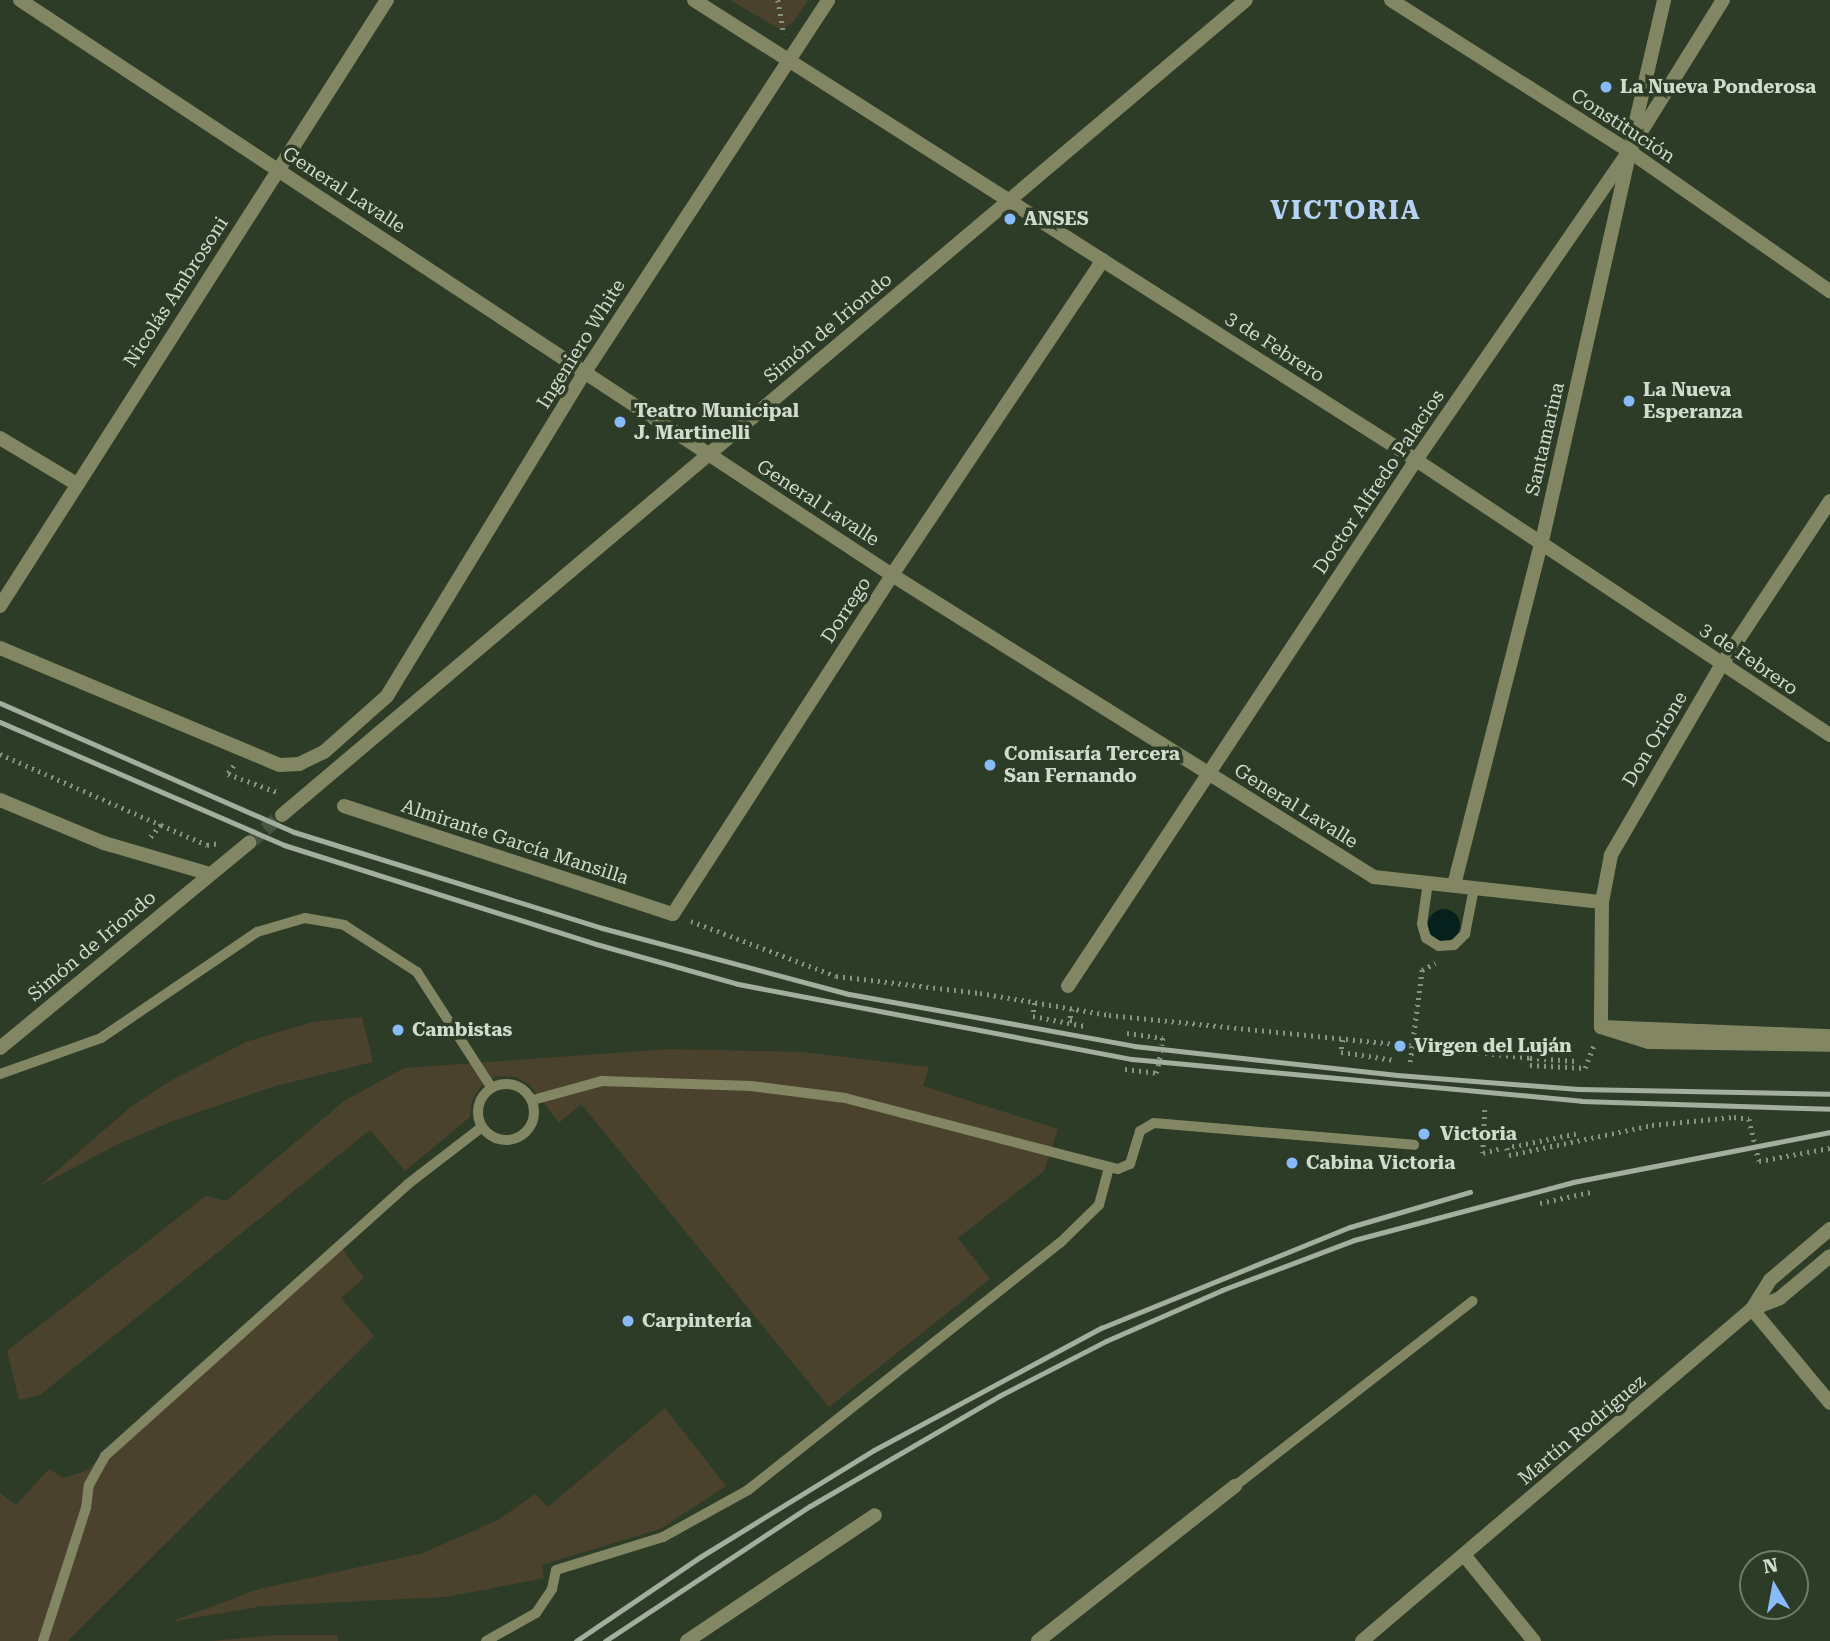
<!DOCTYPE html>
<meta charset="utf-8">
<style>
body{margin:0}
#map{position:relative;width:1830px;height:1641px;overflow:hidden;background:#2d3c27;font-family:"Roboto Serif",serif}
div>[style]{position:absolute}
.green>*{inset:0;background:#4a422d}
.water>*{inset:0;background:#06211d}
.round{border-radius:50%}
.tertiary-tunnel>*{height:14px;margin-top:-7px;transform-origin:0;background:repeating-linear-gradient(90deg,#465440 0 14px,transparent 0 21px)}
.path>*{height:4.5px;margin-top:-2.25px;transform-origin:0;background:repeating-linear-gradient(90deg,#889483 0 2px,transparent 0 7px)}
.service>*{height:10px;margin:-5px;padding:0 5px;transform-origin:5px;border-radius:5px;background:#828662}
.service>.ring{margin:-5px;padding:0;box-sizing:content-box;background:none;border:10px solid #828662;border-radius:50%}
.minor>*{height:14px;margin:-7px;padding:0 7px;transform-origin:7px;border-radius:7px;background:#828662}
.tertiary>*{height:14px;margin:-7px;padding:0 7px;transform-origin:7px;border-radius:7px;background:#828662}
.rail>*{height:5px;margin:-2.5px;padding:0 2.5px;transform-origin:2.5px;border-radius:2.5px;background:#a3ae9e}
.path-bridge>*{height:4.5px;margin-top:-2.25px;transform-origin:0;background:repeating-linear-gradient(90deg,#889483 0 2px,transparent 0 7px)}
.dots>*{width:19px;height:19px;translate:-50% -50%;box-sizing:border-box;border:4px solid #2d3c27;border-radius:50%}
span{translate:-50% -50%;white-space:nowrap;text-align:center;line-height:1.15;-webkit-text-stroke:7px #2d3c27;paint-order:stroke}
.poi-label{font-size:19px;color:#d2dcce;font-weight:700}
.left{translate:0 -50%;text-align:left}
.street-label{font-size:19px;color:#d2dcce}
.district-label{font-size:26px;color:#b6d3f7;font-weight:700;letter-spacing:2px}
.north{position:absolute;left:1739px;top:1550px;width:70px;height:70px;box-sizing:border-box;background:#2d3c27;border:2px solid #6f7c6a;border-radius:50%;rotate:350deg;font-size:19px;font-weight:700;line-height:28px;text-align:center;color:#d2dcce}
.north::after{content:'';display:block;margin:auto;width:24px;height:32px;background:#87bbfb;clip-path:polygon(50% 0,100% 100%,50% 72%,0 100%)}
</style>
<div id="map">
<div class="green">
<i style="clip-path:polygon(730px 0,808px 0,794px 21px,781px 30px)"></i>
<i style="clip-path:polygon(362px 1017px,373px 1062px,275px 1086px,173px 1121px,120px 1143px,38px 1187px,132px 1106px,170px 1081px,246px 1042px,312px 1022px)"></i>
<i style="clip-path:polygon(671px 1049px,802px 1052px,929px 1067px,923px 1086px,1058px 1129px,1044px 1171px,958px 1238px,990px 1279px,829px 1407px,581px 1104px,559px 1123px,530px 1085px,516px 1077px,497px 1076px,482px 1085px,472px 1100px,470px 1117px,405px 1171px,370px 1130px,40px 1395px,19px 1400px,7px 1351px,206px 1196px,226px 1201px,344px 1101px,404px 1068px)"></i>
<i style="clip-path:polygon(340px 1246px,364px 1278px,341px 1298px,374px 1336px,68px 1641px,0 1641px,0 1493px,16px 1505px,49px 1469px,63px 1478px,86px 1471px)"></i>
<i style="clip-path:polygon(665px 1408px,726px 1486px,660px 1529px,542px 1565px,544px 1578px,489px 1589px,445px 1597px,263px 1606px,170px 1622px,259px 1589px,423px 1553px,498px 1520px,535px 1494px,548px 1507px)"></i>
<i style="clip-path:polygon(277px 1635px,337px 1635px,338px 1641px,210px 1641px)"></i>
</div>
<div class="water">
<i class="round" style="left:1428px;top:909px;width:32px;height:32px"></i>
</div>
<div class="tertiary-tunnel">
<i style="left:249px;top:843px;width:43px;rotate:-40.3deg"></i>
</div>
<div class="path">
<i style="left:778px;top:0;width:35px;rotate:80deg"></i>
<i style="left:0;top:754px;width:176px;rotate:23.8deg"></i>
<i style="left:161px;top:825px;width:16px;rotate:130deg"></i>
<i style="left:234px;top:766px;width:10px;rotate:127deg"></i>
<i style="left:228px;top:774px;width:55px;rotate:20.1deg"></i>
<i style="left:161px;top:825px;width:50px;rotate:23.5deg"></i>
<i style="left:207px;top:845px;width:12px;rotate:-9deg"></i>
<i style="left:691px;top:921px;width:155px;rotate:20.8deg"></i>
<i style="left:836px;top:976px;width:145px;rotate:6.7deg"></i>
<i style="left:980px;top:993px;width:131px;rotate:9.7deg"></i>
<i style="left:1109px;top:1015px;width:423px;rotate:5.8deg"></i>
<i style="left:1530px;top:1058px;width:7px;rotate:90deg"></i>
<i style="left:1530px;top:1065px;width:55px;rotate:3.1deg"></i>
<i style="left:1585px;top:1068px;width:26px;rotate:-69deg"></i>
<i style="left:1035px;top:1003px;width:13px;rotate:99deg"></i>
<i style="left:1033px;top:1016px;width:53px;rotate:10.9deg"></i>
<i style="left:1072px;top:1009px;width:11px;rotate:100deg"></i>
<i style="left:1070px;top:1020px;width:5px;rotate:11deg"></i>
<i style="left:1127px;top:1033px;width:36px;rotate:8deg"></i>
<i style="left:1163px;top:1038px;width:6px;rotate:99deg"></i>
<i style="left:1343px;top:1040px;width:12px;rotate:99deg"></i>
<i style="left:1341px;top:1052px;width:54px;rotate:8.6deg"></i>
<i style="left:1530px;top:1058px;width:47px;rotate:3.7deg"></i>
<i style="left:1410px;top:1062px;width:93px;rotate:-82.6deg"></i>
<i style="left:1422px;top:970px;width:15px;rotate:-28deg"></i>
<i style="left:1125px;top:1069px;width:31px;rotate:7deg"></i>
<i style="left:1156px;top:1073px;width:7px;rotate:-74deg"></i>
<i style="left:1485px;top:1110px;width:43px;rotate:92.7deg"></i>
<i style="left:1483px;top:1153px;width:16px;rotate:-15deg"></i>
<i style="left:1576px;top:1134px;width:70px;rotate:168.5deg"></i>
<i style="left:1507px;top:1148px;width:7px;rotate:74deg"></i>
<i style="left:1509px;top:1155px;width:146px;rotate:-11.8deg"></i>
<i style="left:1652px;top:1125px;width:82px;rotate:-5.6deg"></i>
<i style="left:1734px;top:1117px;width:15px;rotate:8deg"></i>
<i style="left:1749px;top:1119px;width:43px;rotate:76.6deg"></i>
<i style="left:1759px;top:1161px;width:72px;rotate:-10.4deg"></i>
<i style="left:1540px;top:1203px;width:56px;rotate:-12.3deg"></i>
</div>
<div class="service">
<i style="left:1428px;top:882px;width:42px;rotate:98.1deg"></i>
<i style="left:1422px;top:924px;width:15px;rotate:74deg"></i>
<i style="left:1426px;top:938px;width:15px;rotate:32deg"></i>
<i style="left:1439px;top:946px;width:15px;rotate:-4deg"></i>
<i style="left:1454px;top:945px;width:16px;rotate:-45deg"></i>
<i style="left:1465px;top:934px;width:47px;rotate:-78.9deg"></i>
<i style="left:0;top:1074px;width:107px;rotate:-19.6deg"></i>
<i style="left:101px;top:1038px;width:189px;rotate:-34.2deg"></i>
<i style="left:257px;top:932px;width:50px;rotate:-16.3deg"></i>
<i style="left:305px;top:918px;width:40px;rotate:10deg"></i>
<i style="left:344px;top:925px;width:87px;rotate:32.8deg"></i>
<i style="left:417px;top:972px;width:137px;rotate:57.2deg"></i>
<i class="ring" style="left:478px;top:1084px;width:46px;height:46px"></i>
<i style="left:533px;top:1100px;width:72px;rotate:-15.4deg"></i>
<i style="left:602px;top:1081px;width:149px;rotate:1.9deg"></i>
<i style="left:751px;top:1086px;width:95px;rotate:7.3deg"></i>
<i style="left:845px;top:1098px;width:282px;rotate:14.6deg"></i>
<i style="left:1118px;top:1169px;width:13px;rotate:-23deg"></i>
<i style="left:1130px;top:1164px;width:34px;rotate:-73deg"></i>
<i style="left:1140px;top:1131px;width:16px;rotate:-30deg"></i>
<i style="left:1154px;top:1123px;width:261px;rotate:4.8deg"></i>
<i style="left:1235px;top:1486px;width:301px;rotate:-37.9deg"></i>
<i style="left:43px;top:1641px;width:140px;rotate:-72.1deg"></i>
<i style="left:86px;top:1508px;width:23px;rotate:-83deg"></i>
<i style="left:89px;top:1485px;width:33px;rotate:-61deg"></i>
<i style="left:105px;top:1456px;width:407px;rotate:-41.9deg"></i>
<i style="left:408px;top:1184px;width:93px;rotate:-37.6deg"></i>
<i style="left:486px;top:1641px;width:57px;rotate:-29.2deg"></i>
<i style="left:536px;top:1613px;width:29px;rotate:-56deg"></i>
<i style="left:552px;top:1589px;width:19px;rotate:-78deg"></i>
<i style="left:556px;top:1570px;width:112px;rotate:-17.1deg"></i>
<i style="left:663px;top:1537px;width:97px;rotate:-28.9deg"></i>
<i style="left:748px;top:1490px;width:398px;rotate:-38.4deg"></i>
<i style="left:1060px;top:1243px;width:54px;rotate:-44.3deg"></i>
<i style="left:1099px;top:1205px;width:38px;rotate:-75deg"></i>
</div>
<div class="minor">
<i style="left:20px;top:0;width:1045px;rotate:33.4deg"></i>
<i style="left:892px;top:575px;width:569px;rotate:32.07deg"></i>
<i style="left:1374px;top:877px;width:229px;rotate:6.3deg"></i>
<i style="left:694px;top:0;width:856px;rotate:32.5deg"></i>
<i style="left:1416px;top:460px;width:497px;rotate:33.6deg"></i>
<i style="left:1391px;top:0;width:282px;rotate:32.4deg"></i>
<i style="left:1629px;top:151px;width:245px;rotate:34.9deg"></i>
<i style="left:1632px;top:138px;width:142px;rotate:-76.9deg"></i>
<i style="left:0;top:438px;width:87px;rotate:31deg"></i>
<i style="left:1830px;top:501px;width:196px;rotate:123.5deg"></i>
<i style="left:1722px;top:664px;width:221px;rotate:120.2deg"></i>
<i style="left:1611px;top:855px;width:48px;rotate:100.8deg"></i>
<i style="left:1602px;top:902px;width:125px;rotate:90.5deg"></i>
<i style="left:1601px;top:1027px;width:229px;rotate:2.3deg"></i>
<i style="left:0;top:606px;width:719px;rotate:-57.44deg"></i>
<i style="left:0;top:648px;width:303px;rotate:22.7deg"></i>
<i style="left:280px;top:765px;width:19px;rotate:-3deg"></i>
<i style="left:299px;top:764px;width:28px;rotate:-26deg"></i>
<i style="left:324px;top:752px;width:84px;rotate:-41.6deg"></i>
<i style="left:387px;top:696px;width:380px;rotate:-58.6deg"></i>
<i style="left:585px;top:372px;width:444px;rotate:-56.8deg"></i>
<i style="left:0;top:800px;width:113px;rotate:22.5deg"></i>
<i style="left:104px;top:843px;width:110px;rotate:16.3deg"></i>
<i style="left:344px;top:806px;width:346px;rotate:18.2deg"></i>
<i style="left:673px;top:914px;width:404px;rotate:-57.1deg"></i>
<i style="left:892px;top:575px;width:379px;rotate:-56.2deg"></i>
<i style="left:1454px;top:885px;width:355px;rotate:-75.7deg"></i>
<i style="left:1542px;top:541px;width:393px;rotate:-77.3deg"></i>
<i style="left:1068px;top:986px;width:631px;rotate:-56.51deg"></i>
<i style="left:1416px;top:460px;width:375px;rotate:-55.4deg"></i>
<i style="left:1629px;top:151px;width:178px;rotate:-58.1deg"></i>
<i style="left:1752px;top:1309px;width:122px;rotate:50.3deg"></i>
<i style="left:1464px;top:1555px;width:111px;rotate:50.9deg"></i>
<i style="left:687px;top:1641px;width:226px;rotate:-33.8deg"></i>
<i style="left:1038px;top:1641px;width:251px;rotate:-38.2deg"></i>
<i style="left:1362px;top:1641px;width:512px;rotate:-40.41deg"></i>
<i style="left:1752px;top:1309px;width:30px;rotate:-21deg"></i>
<i style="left:1780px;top:1298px;width:65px;rotate:-40deg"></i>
</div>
<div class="tertiary">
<i style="left:282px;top:815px;width:1262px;rotate:-40.21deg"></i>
<i style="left:1601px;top:1027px;width:50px;rotate:17.4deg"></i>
<i style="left:1649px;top:1042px;width:181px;rotate:0.9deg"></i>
<i style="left:0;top:1048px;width:323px;rotate:-39.5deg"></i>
<i style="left:1752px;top:1309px;width:34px;rotate:-58deg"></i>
<i style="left:1770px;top:1280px;width:79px;rotate:-40.4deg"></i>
</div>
<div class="rail">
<i style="left:0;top:703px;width:321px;rotate:23.7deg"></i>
<i style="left:294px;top:832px;width:323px;rotate:17.3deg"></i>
<i style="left:602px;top:928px;width:256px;rotate:15deg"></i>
<i style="left:849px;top:994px;width:290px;rotate:10.3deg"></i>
<i style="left:1134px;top:1046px;width:265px;rotate:6.3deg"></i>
<i style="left:1397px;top:1075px;width:182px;rotate:4.4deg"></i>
<i style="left:1578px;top:1089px;width:252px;rotate:1.1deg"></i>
<i style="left:0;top:722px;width:309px;rotate:23.4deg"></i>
<i style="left:284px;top:845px;width:327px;rotate:17.6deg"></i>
<i style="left:596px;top:944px;width:148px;rotate:15.7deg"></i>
<i style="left:738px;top:984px;width:401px;rotate:10.8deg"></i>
<i style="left:1132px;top:1059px;width:451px;rotate:5.3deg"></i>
<i style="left:1581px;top:1101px;width:249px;rotate:1.8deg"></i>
<i style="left:576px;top:1641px;width:150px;rotate:-34.1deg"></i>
<i style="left:700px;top:1557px;width:204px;rotate:-31.6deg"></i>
<i style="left:874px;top:1450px;width:258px;rotate:-28.3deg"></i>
<i style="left:1101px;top:1328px;width:269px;rotate:-22.1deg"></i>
<i style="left:1350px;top:1227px;width:125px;rotate:-16.3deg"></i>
<i style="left:605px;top:1641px;width:245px;rotate:-33.4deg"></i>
<i style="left:810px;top:1506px;width:219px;rotate:-30.2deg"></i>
<i style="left:999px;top:1396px;width:120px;rotate:-27.2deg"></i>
<i style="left:1106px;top:1341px;width:127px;rotate:-23.7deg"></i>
<i style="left:1222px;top:1290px;width:141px;rotate:-20.7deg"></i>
<i style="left:1354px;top:1240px;width:227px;rotate:-14.8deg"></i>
<i style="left:1573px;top:1182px;width:262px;rotate:-11deg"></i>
</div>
<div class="path-bridge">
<i style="left:1158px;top:1066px;width:22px;rotate:-80deg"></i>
</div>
<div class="dots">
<i style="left:1606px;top:87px;background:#87bbfb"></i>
<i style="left:1010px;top:219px;background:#87bbfb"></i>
<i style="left:1629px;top:401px;background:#87bbfb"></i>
<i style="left:620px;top:422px;background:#87bbfb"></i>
<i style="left:990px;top:765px;background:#87bbfb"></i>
<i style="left:398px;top:1030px;background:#87bbfb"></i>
<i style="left:1400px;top:1046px;background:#87bbfb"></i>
<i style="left:1424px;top:1134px;background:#87bbfb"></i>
<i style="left:1292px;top:1163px;background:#87bbfb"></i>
<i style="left:628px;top:1321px;background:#87bbfb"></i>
</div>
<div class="poi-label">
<span class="left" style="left:1620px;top:87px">La Nueva Ponderosa</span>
<span class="left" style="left:1024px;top:219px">ANSES</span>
<span class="left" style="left:1643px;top:401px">La Nueva<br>Esperanza</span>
<span class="left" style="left:634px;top:422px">Teatro Municipal<br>J. Martinelli</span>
<span class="left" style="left:1004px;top:765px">Comisaría Tercera<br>San Fernando</span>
<span class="left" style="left:412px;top:1030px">Cambistas</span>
<span class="left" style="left:1414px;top:1046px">Virgen del Luján</span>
<span class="left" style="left:1440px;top:1134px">Victoria</span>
<span class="left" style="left:1306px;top:1163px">Cabina Victoria</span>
<span class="left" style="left:642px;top:1321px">Carpintería</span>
</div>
<div class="street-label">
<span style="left:1623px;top:126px;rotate:33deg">Constitución</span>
<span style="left:344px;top:190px;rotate:33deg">General Lavalle</span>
<span style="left:176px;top:292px;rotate:-57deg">Nicolás Ambrosoni</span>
<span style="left:828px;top:328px;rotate:-40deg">Simón de Iriondo</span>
<span style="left:581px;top:344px;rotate:-58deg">Ingeniero White</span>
<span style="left:1275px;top:347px;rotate:33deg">3 de Febrero</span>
<span style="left:1545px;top:439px;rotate:-77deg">Santamarina</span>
<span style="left:1379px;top:482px;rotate:-56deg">Doctor Alfredo Palacios</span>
<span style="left:818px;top:503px;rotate:33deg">General Lavalle</span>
<span style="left:846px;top:610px;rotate:-57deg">Dorrego</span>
<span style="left:1749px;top:659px;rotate:34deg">3 de Febrero</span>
<span style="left:1655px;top:739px;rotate:-59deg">Don Orione</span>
<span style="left:1296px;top:806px;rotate:32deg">General Lavalle</span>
<span style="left:515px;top:842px;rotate:18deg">Almirante García Mansilla</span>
<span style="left:92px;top:946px;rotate:-40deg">Simón de Iriondo</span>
<span style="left:1582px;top:1430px;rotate:-40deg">Martín Rodríguez</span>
</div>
<div class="district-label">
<span style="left:1346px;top:211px">VICTORIA</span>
</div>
<div class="north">N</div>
</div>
